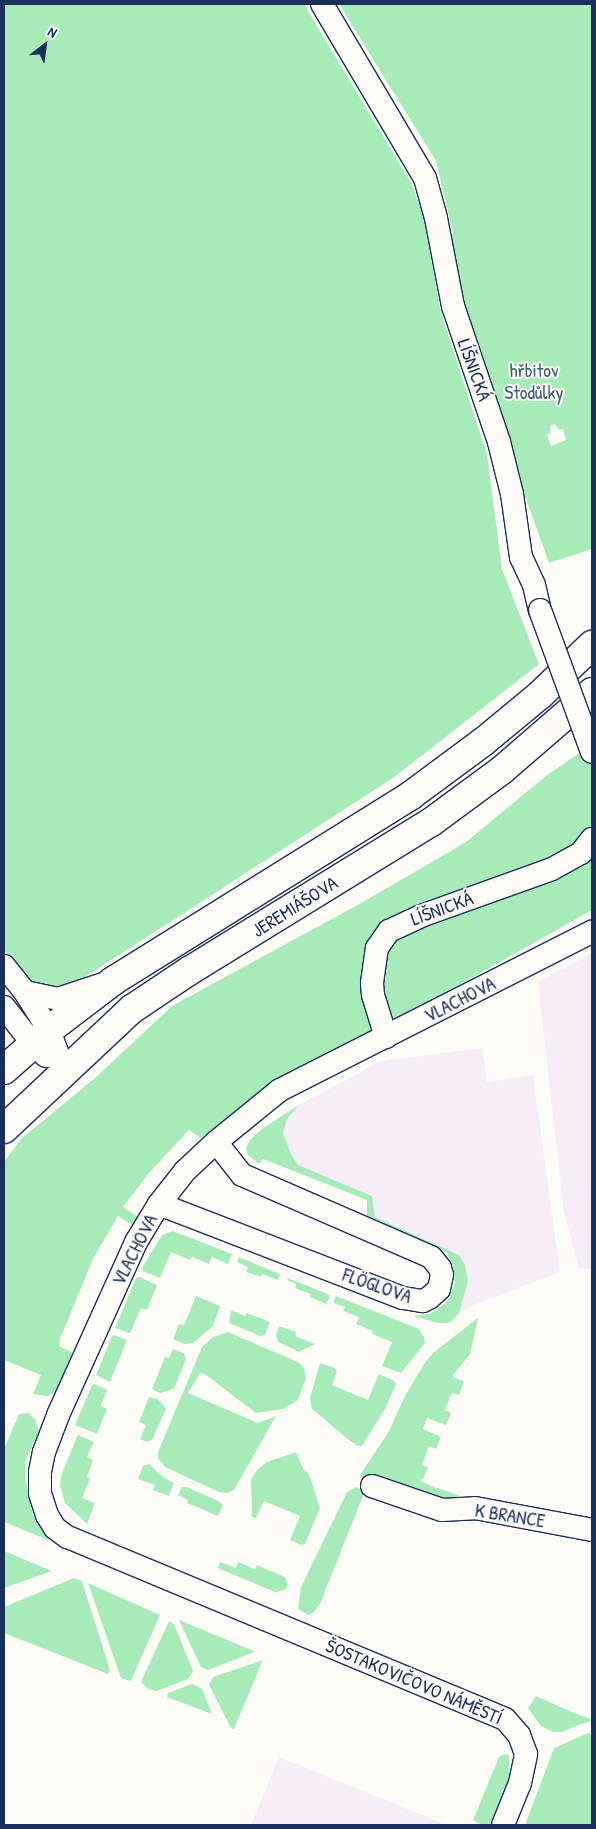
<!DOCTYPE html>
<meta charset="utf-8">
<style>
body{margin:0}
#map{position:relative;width:596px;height:1829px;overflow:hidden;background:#fdfcf7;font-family:"Patrick Hand",sans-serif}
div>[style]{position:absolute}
.built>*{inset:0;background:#f6edf7}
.green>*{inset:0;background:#a7ecb8}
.roads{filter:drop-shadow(1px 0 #1b2f5e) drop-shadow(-1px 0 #1b2f5e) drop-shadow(0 1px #1b2f5e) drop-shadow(0 -1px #1b2f5e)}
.minor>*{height:22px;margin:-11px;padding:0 11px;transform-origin:11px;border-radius:11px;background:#fdfcf7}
.secondary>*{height:28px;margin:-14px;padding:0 14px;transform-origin:14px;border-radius:14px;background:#fdfcf7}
.bridges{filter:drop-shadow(1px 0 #1b2f5e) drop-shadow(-1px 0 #1b2f5e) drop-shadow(0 1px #1b2f5e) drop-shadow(0 -1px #1b2f5e)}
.minor-bridge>*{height:22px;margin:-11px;padding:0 11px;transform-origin:11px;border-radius:11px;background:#fdfcf7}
span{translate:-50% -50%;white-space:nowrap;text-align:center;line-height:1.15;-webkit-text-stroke:4px #fdfcf7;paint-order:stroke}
.street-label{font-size:19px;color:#1b2f5e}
.park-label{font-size:19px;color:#3e5e74}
.frame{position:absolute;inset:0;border:5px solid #1b2f5e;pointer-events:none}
.north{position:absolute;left:20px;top:20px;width:50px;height:50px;-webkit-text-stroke:4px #fdfcf7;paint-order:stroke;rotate:30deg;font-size:14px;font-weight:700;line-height:20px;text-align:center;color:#1b2f5e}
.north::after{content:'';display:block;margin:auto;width:18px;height:22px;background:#1b2f5e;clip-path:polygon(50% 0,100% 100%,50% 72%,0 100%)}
</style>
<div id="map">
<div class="built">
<i style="clip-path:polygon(592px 953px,592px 1269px,579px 1268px,564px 1213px,538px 982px)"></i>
<i style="clip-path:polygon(482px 1048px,487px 1082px,533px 1075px,560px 1272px,478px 1303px,459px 1313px,468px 1282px,459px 1255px,375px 1217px,372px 1196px,298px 1165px,291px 1154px,283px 1133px,287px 1119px,299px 1105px,381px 1061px)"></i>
<i style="clip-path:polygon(279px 1757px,447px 1825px,251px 1825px)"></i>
</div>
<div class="green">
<i style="clip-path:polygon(4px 4px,304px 4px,412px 184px,425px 221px,440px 309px,487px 454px,502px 569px,539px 664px,393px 778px,71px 986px,62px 989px,35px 983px,4px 950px)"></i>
<i style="clip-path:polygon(evenodd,339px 4px,592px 4px,592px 549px,549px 563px,463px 323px,447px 239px,453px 234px,436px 161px,339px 4px,555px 424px,559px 430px,563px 429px,566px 440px,551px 446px,547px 434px,551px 433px,550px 426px,555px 424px)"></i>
<i style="clip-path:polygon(592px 744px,592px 910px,415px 1010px,287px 1073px,201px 1138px,189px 1130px,149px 1173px,123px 1207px,138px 1217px,132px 1225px,118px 1216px,93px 1259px,60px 1339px,59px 1346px,73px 1353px,57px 1391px,48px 1396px,33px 1394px,41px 1375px,4px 1360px,4px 1162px,21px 1139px,95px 1078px,172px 1006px,363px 902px,466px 842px,546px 776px)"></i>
<i style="clip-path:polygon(299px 1105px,287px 1119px,283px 1133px,291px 1154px,298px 1165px,372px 1196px,375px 1217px,459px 1255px,465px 1265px,468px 1282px,459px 1313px,453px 1320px,448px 1323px,438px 1323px,413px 1316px,430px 1314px,447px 1302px,455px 1283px,453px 1266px,447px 1253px,367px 1216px,367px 1200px,263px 1159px,259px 1164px,247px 1154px,246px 1148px,250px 1140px,263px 1128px)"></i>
<i style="clip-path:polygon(173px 1231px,232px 1254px,228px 1264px,212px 1257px,209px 1264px,192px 1257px,190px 1260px,171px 1252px,160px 1278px,143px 1271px,142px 1268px,162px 1235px)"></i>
<i style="clip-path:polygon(239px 1257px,280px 1274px,278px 1280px,262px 1274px,261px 1277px,246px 1272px,248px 1267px,237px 1262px)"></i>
<i style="clip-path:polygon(139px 1277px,157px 1285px,147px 1310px,141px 1308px,130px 1333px,115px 1328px,136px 1278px)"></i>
<i style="clip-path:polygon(288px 1278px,330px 1295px,328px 1301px,326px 1304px,310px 1297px,311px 1294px,295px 1288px,296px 1284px,287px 1280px)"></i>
<i style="clip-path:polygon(196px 1296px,220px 1306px,213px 1326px,193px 1343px,184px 1344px,173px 1339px,179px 1324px,184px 1325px)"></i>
<i style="clip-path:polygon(336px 1296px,419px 1329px,424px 1337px,425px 1343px,401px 1373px,382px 1366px,392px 1342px,372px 1334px,373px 1331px,356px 1324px,359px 1317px,343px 1311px,345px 1307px,333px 1303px)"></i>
<i style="clip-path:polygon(231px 1310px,245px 1316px,247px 1313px,270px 1322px,265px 1335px,260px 1336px,229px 1323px)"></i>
<i style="clip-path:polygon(478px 1318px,470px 1354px,453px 1375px,455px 1378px,464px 1381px,459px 1395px,452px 1393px,445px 1410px,451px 1413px,446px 1425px,427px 1418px,423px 1429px,441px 1437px,436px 1449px,429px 1446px,422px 1465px,428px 1468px,423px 1479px,420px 1480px,426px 1484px,472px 1500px,427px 1504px,365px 1481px,360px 1475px,388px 1433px,405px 1396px,424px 1364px,434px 1352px)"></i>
<i style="clip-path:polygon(279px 1326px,296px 1332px,295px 1336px,315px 1344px,299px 1352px,278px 1342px,276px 1335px)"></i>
<i style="clip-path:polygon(228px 1332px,298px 1362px,304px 1368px,306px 1378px,298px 1400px,283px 1409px,256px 1413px,206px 1375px,200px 1373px,188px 1393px,258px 1423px,276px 1416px,234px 1490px,227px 1493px,219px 1492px,165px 1467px,158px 1458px,158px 1452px,202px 1347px,213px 1337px)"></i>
<i style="clip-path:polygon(114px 1335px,127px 1340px,110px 1382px,96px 1375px,112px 1336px)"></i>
<i style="clip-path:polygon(173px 1349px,184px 1353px,186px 1359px,174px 1389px,160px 1393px,152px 1389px,165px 1357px,169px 1358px)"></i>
<i style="clip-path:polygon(320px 1363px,335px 1368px,337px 1371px,332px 1385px,368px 1400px,379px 1374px,394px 1381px,396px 1384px,385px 1409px,362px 1446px,358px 1446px,350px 1441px,312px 1409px,310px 1398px)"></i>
<i style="clip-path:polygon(95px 1384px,107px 1390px,101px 1406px,107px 1409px,97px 1434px,75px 1425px,92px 1385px)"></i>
<i style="clip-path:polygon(149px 1397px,158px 1399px,166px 1409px,152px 1440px,147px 1442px,140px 1439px,146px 1425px,139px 1422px)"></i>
<i style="clip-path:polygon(29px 1413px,35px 1419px,39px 1431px,26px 1460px,25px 1476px,33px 1515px,48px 1540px,4px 1522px,4px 1449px,19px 1414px)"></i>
<i style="clip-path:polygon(78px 1435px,94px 1442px,87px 1457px,93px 1460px,87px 1477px,90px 1479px,82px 1498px,95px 1503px,87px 1524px,65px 1503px,60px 1486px,62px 1473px)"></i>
<i style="clip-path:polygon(296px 1452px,304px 1470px,309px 1474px,320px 1508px,305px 1544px,301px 1545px,290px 1540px,300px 1516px,264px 1501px,256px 1518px,252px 1517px,251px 1479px,258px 1469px,267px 1462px)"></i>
<i style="clip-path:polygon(149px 1464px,163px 1477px,174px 1483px,169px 1496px,153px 1490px,155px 1485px,138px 1479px,143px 1466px)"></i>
<i style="clip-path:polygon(182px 1487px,187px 1487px,220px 1502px,223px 1505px,218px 1516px,187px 1503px,188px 1500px,178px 1495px)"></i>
<i style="clip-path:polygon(356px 1487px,365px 1491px,320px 1604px,313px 1613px,308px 1615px,298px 1609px,301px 1587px,347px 1492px)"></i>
<i style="clip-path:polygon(4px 1551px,52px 1571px,4px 1588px)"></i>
<i style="clip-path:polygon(220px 1562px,236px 1568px,238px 1562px,255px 1569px,257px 1565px,285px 1577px,288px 1585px,285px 1590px,275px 1592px,218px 1568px)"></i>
<i style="clip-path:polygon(74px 1578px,82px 1581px,110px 1670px,108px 1674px,4px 1633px,4px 1607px)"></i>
<i style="clip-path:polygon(88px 1583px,160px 1615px,131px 1681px,121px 1678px)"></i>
<i style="clip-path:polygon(179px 1620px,254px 1651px,254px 1652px,208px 1670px,201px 1667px)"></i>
<i style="clip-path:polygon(169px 1621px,174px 1624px,193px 1671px,188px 1679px,157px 1691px,148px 1689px,141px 1682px)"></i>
<i style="clip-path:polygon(263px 1660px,234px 1729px,231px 1728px,209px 1685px,213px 1677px)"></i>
<i style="clip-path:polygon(192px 1684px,202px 1689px,212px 1714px,167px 1697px,168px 1693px)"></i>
<i style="clip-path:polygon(536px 1696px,565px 1709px,592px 1720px,561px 1732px,553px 1732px,541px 1726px,528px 1708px)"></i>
<i style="clip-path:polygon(588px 1733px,592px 1735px,592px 1825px,525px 1825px,554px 1748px)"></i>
<i style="clip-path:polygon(506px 1754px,509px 1755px,509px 1782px,491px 1825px,482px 1825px,473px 1820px,499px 1757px)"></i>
</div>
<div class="roads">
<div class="minor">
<i style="left:322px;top:4px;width:202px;rotate:59.4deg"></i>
<i style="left:425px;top:178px;width:41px;rotate:74.6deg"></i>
<i style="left:436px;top:218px;width:90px;rotate:79.1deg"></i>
<i style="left:453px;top:306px;width:144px;rotate:71.3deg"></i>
<i style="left:499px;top:442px;width:54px;rotate:76deg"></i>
<i style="left:512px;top:494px;width:64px;rotate:81.9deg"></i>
<i style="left:521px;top:557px;width:31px;rotate:65deg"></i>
<i style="left:534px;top:585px;width:26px;rotate:77deg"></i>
<i style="left:4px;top:966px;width:33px;rotate:51deg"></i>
<i style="left:25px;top:992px;width:45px;rotate:57.7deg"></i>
<i style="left:49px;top:1030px;width:44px;rotate:69.9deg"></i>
<i style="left:25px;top:992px;width:34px;rotate:12deg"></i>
<i style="left:58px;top:999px;width:47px;rotate:-18.4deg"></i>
<i style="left:4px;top:1007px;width:47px;rotate:51.9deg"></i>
<i style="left:33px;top:1044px;width:18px;rotate:43deg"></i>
<i style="left:386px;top:1037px;width:44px;rotate:-107.2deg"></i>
<i style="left:373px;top:995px;width:12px;rotate:-95deg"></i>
<i style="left:372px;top:983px;width:35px;rotate:-82deg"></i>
<i style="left:377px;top:948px;width:21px;rotate:-55deg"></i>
<i style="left:389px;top:931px;width:35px;rotate:-25deg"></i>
<i style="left:421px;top:916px;width:139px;rotate:-19.7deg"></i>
<i style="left:552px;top:869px;width:33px;rotate:-29deg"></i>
<i style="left:581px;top:853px;width:18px;rotate:-52deg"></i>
<i style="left:159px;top:1204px;width:261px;rotate:21.1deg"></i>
<i style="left:403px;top:1298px;width:20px;rotate:9deg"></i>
<i style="left:423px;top:1301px;width:7px;rotate:-27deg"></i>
<i style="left:429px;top:1298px;width:13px;rotate:-42deg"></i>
<i style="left:439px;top:1289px;width:14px;rotate:-78deg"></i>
<i style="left:442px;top:1275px;width:7px;rotate:-106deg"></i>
<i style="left:440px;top:1268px;width:14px;rotate:-129deg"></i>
<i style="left:431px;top:1257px;width:206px;rotate:-156.5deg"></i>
<i style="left:242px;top:1175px;width:42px;rotate:-128.2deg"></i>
<i style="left:372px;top:1486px;width:74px;rotate:18.9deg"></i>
<i style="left:442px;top:1510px;width:33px;rotate:-3deg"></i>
<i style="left:475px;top:1508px;width:119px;rotate:10.6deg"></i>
<i style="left:503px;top:1825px;width:45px;rotate:-68deg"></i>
<i style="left:520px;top:1783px;width:30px;rotate:-78deg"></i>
<i style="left:526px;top:1754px;width:20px;rotate:-110deg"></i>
<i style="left:519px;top:1735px;width:21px;rotate:-131deg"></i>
<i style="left:505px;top:1719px;width:474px;rotate:-157.4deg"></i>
<i style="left:67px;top:1537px;width:15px;rotate:-143deg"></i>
<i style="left:55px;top:1528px;width:15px;rotate:-122deg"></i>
<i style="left:47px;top:1515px;width:23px;rotate:-108deg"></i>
<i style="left:40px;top:1493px;width:21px;rotate:-90deg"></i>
<i style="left:40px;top:1472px;width:20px;rotate:-79deg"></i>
<i style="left:44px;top:1452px;width:40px;rotate:-69deg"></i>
<i style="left:58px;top:1415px;width:190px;rotate:-65.7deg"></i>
<i style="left:136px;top:1242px;width:44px;rotate:-58.8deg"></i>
<i style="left:159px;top:1204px;width:42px;rotate:-51.8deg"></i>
<i style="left:185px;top:1171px;width:42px;rotate:-43.1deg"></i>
<i style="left:216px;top:1142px;width:82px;rotate:-39.1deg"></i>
<i style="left:280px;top:1090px;width:350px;rotate:-26.9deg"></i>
</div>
<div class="secondary">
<i style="left:4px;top:1070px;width:60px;rotate:-41.6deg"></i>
<i style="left:49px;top:1030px;width:81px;rotate:-37.4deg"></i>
<i style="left:113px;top:981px;width:350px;rotate:-31.9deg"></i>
<i style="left:410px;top:796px;width:91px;rotate:-36.5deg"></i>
<i style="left:483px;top:742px;width:75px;rotate:-39.6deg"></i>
<i style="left:541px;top:694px;width:71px;rotate:-43.9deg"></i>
<i style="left:4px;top:1129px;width:175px;rotate:-43.2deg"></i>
<i style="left:132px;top:1009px;width:69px;rotate:-33.7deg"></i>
<i style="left:189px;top:971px;width:283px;rotate:-31.6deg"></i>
<i style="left:430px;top:823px;width:89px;rotate:-36.4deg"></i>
<i style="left:502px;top:770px;width:119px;rotate:-40.9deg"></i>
</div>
</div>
<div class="bridges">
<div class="minor-bridge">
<i style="left:540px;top:610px;width:151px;rotate:69.9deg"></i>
</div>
</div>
<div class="street-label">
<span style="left:474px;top:370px;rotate:70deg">LÍŠNICKÁ</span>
<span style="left:295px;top:907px;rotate:-32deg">JEREMIÁŠOVA</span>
<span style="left:442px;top:909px;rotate:-20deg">LÍŠNICKÁ</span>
<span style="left:460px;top:1000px;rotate:-27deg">VLACHOVA</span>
<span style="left:135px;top:1250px;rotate:-63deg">VLACHOVA</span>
<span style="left:377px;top:1286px;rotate:19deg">FLÖGLOVA</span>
<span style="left:510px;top:1516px;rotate:9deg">K BRANCE</span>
<span style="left:414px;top:1682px;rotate:23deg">ŠOSTAKOVIČOVO NÁMĚSTÍ</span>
</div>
<div class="park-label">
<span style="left:534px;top:382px">hřbitov<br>Stodůlky</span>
</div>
<div class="frame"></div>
<div class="north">N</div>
</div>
